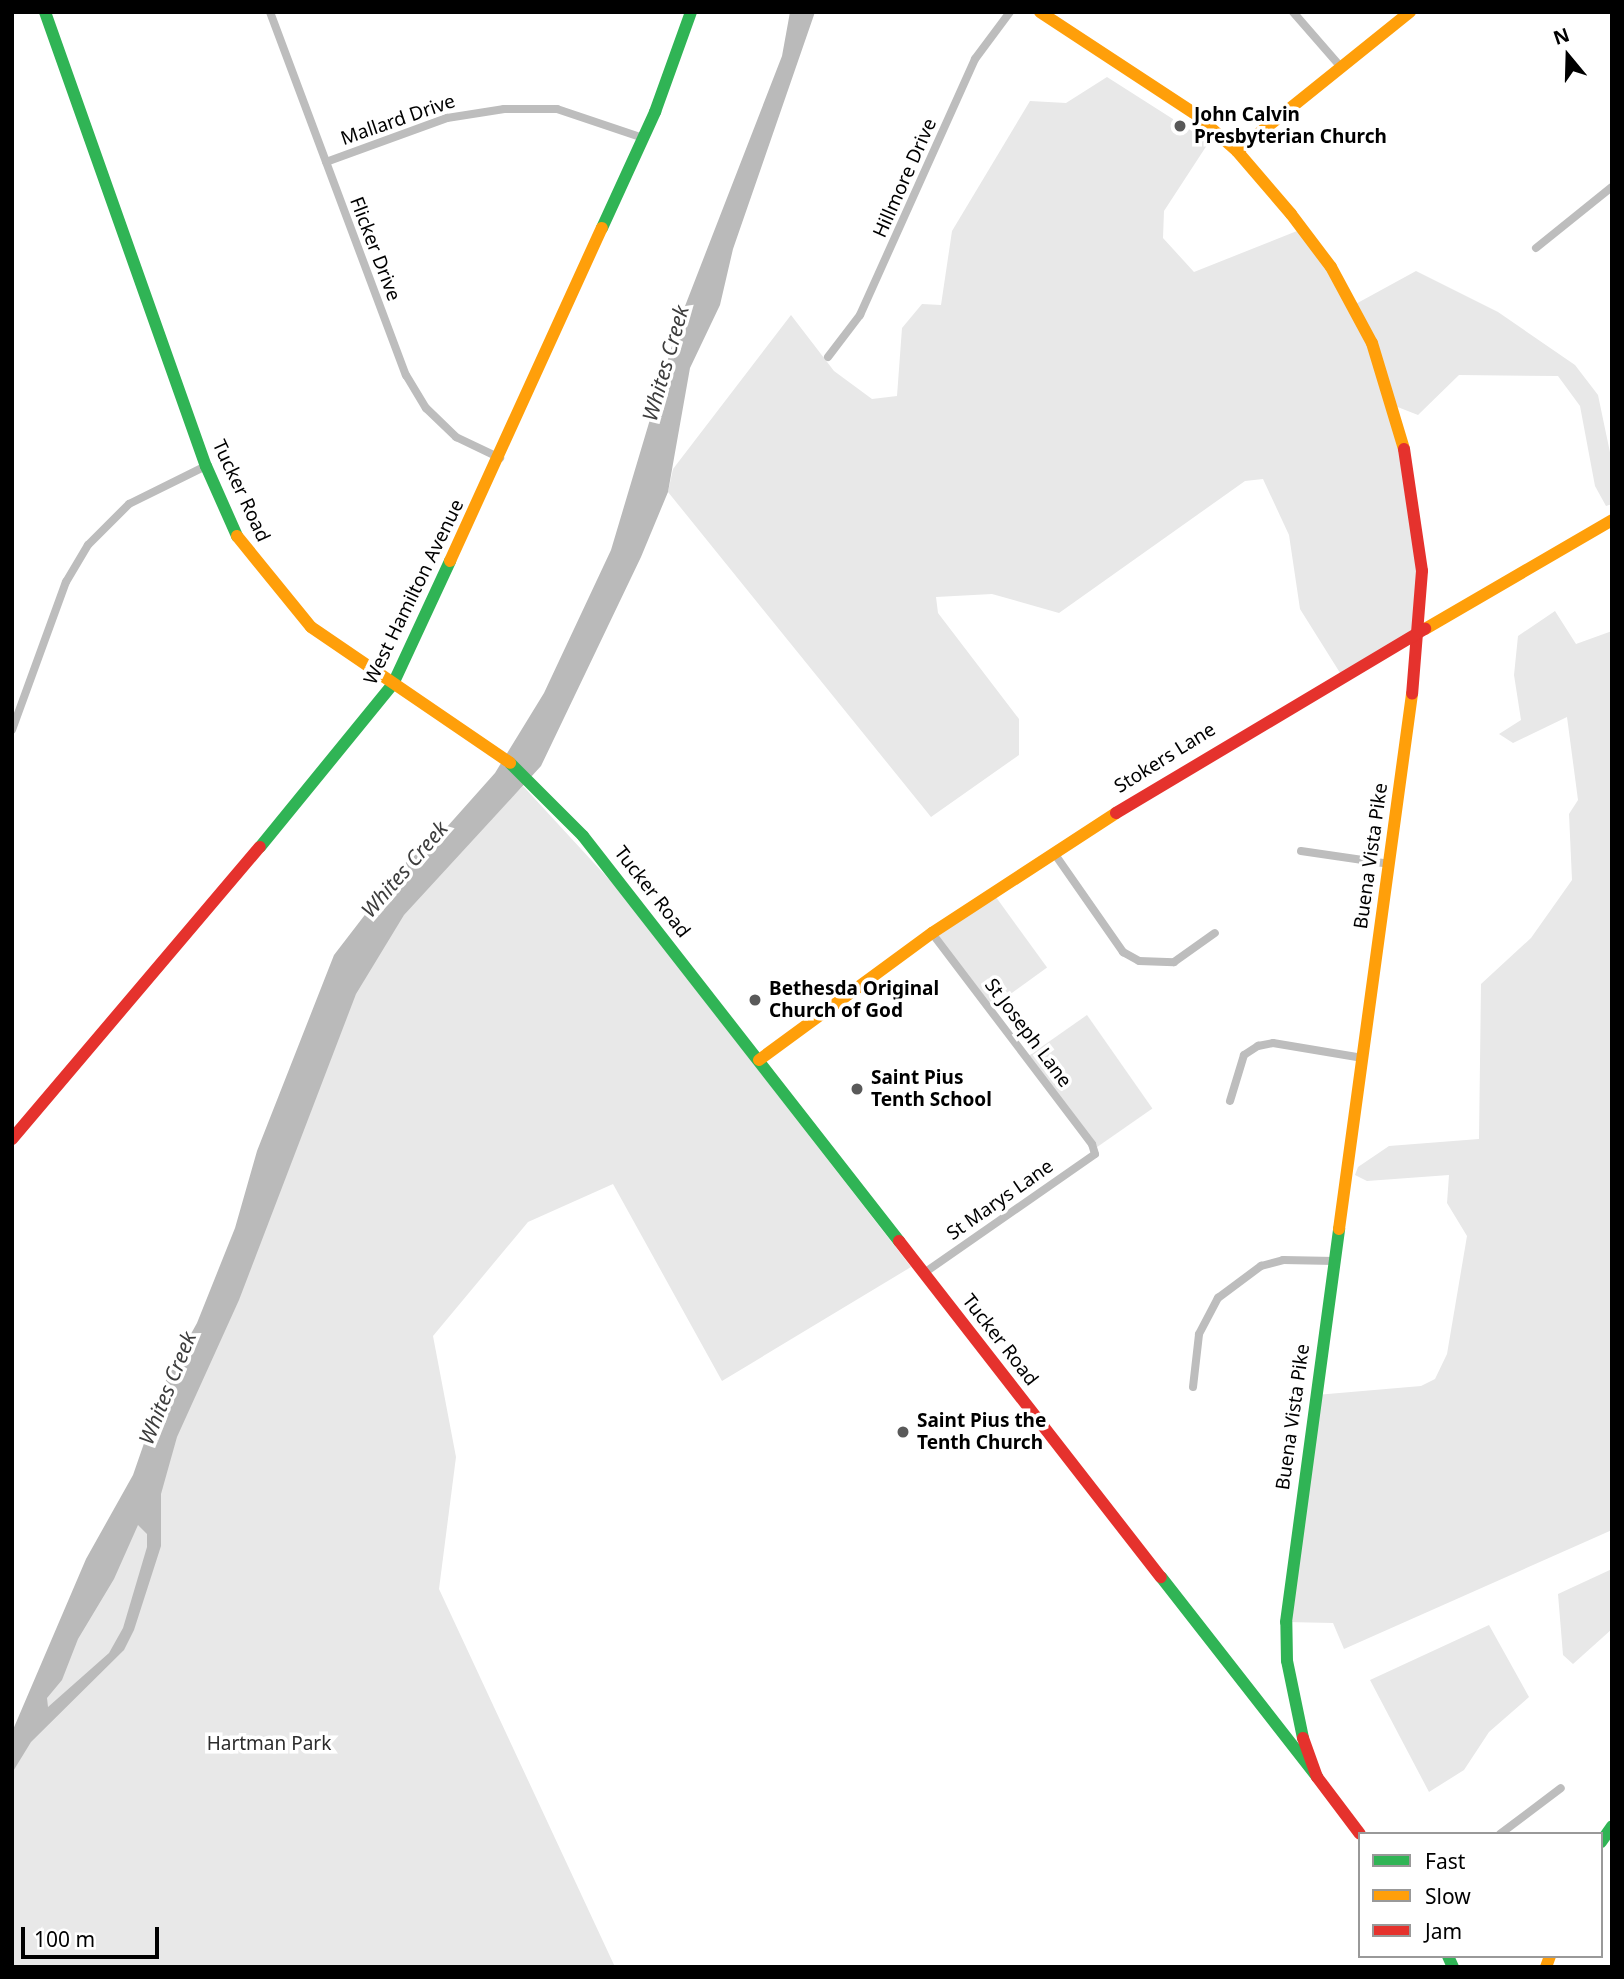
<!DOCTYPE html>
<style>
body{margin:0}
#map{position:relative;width:1624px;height:1979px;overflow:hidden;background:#fff;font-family:"Noto Sans",sans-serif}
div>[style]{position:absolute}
.green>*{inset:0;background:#e8e8e8;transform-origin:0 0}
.water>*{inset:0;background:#bababa}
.street>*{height:8px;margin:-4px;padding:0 4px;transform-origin:4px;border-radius:4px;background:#bdbdbd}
.fast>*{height:12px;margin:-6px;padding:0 6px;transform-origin:6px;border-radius:6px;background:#30b455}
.slow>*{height:12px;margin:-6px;padding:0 6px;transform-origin:6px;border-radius:6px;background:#ff9f0a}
.jam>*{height:12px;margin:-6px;padding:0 6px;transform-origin:6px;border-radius:6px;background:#e5322d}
.dots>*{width:19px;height:19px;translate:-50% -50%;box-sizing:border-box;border:4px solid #fff;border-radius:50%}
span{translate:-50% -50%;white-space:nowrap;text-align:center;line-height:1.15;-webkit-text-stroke:7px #fff;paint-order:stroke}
.poi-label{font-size:19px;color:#000;font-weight:700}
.left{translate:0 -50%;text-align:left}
.street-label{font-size:19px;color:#000}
.park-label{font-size:19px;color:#2c2c2c}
.water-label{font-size:21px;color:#3d3d3d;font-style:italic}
.frame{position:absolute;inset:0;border:14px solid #000;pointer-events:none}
.legend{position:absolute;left:1358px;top:1832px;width:245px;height:126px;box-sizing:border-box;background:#fff;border:2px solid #999;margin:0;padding:9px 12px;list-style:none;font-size:21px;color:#000}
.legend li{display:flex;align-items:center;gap:14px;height:35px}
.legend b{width:35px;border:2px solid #999}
.north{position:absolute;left:1533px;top:21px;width:70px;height:70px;-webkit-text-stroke:5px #fff;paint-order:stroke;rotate:341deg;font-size:19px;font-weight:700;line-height:28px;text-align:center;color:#000}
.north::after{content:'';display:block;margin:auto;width:24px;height:32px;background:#000;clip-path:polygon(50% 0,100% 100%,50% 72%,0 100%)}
.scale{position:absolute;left:21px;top:1927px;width:138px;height:32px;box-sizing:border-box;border:4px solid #000;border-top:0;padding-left:9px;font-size:21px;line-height:24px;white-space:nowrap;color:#000;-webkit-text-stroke:5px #fff;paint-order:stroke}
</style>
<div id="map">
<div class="green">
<i style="clip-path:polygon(1107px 77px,1209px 142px,1164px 211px,1163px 238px,1194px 272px,1302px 229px,1352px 306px,1416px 271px,1498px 312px,1575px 365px,1598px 395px,1612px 462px,1612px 504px,1606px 506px,1595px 486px,1580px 406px,1558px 376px,1459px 375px,1418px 415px,1395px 406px,1411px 471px,1420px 634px,1342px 676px,1300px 609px,1289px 535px,1263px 479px,1245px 481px,1059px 613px,992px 594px,936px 597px,938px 613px,1019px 719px,1019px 755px,931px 817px,668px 492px,673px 469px,791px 315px,834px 371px,872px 399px,897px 396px,902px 328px,922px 304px,941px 305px,952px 231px,1030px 101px,1066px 103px)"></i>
<i style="clip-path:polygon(1555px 611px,1576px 644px,1612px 631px,1612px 1530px,1344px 1649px,1333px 1623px,1286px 1622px,1316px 1395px,1421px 1386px,1435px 1379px,1447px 1354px,1467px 1236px,1447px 1203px,1449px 1175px,1367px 1181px,1355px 1175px,1358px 1167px,1389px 1146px,1479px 1139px,1481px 984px,1531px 938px,1572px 880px,1569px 814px,1578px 800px,1567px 717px,1513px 743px,1499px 734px,1521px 720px,1514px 675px,1518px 636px)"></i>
<i style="clip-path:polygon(523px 786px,617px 888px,911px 1267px,722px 1381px,613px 1184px,528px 1222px,433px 1336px,456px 1457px,439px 1589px,615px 1967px,12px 1967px,12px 1758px,288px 1120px,390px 925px)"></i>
<i style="left:993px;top:893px;width:92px;height:73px;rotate:54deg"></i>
<i style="left:1087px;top:1015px;width:114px;height:74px;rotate:55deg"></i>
<i style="clip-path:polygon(1612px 1569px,1612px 1629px,1573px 1664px,1563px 1655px,1558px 1594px)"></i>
<i style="clip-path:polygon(1489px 1625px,1529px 1697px,1489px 1732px,1464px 1770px,1429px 1792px,1370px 1680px)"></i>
</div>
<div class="water">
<i style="clip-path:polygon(evenodd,790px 12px,815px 12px,733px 249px,720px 305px,690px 368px,668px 492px,641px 557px,541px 766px,404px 915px,356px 994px,239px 1300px,177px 1437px,161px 1494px,161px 1546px,134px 1630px,124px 1650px,31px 1742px,12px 1773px,12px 1732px,86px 1559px,133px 1475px,167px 1377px,197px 1323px,235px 1228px,257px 1151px,334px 955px,404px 864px,438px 837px,495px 773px,544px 693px,611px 550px,680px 319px,782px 56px,790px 12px,138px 1525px,147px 1534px,147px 1547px,123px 1628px,109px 1653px,48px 1707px,47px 1698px,62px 1680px,78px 1639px,114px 1579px,138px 1525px)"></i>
</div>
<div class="street">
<i style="left:270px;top:12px;width:388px;rotate:69.5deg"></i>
<i style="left:406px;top:375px;width:39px;rotate:59deg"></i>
<i style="left:426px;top:408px;width:42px;rotate:44deg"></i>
<i style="left:456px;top:437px;width:49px;rotate:25.5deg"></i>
<i style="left:1293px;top:12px;width:73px;rotate:48.9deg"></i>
<i style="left:326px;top:162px;width:129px;rotate:-20deg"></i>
<i style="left:447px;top:118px;width:58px;rotate:-9deg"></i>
<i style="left:504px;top:109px;width:53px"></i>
<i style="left:557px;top:109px;width:91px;rotate:18.6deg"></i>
<i style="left:1536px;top:248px;width:97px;rotate:-38.8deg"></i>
<i style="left:828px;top:357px;width:53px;rotate:-52.7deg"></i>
<i style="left:860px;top:315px;width:281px;rotate:-65.8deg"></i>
<i style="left:975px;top:59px;width:59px;rotate:-53.3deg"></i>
<i style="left:12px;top:730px;width:158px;rotate:-70deg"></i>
<i style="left:66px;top:582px;width:43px;rotate:-59.3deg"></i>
<i style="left:88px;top:545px;width:58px;rotate:-45deg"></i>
<i style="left:129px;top:504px;width:86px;rotate:-26.3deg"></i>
<i style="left:1301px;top:851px;width:90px;rotate:8.3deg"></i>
<i style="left:1054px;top:853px;width:121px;rotate:55.1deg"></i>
<i style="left:1123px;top:952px;width:18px;rotate:29deg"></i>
<i style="left:1139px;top:961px;width:35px;rotate:2deg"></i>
<i style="left:1174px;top:962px;width:50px;rotate:-35.3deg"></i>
<i style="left:1230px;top:1101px;width:48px;rotate:-73.1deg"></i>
<i style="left:1244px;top:1055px;width:17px;rotate:-33deg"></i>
<i style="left:1258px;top:1046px;width:15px;rotate:-11deg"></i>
<i style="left:1273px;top:1043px;width:91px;rotate:9.5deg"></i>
<i style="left:924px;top:1273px;width:208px;rotate:-34.8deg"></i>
<i style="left:1095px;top:1154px;width:10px;rotate:-107deg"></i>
<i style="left:1092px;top:1144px;width:265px;rotate:-127.2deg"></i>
<i style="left:1193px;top:1387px;width:53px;rotate:-83.5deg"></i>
<i style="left:1199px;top:1334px;width:41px;rotate:-62.2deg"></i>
<i style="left:1218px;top:1298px;width:54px;rotate:-36.7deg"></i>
<i style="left:1261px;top:1266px;width:23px;rotate:-15deg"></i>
<i style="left:1283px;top:1260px;width:52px;rotate:1.1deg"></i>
<i style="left:1500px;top:1834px;width:76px;rotate:-37deg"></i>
</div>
<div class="fast">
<i style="left:45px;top:12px;width:482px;rotate:70.5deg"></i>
<i style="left:206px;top:466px;width:77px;rotate:66.1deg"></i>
<i style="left:602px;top:228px;width:128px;rotate:-65.4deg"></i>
<i style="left:655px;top:112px;width:106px;rotate:-70.2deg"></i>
<i style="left:510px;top:763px;width:103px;rotate:45deg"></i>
<i style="left:583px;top:836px;width:514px;rotate:52.04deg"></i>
<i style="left:260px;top:847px;width:210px;rotate:-50.8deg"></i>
<i style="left:393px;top:684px;width:136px;rotate:-65.1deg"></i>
<i style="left:1161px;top:1577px;width:254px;rotate:52deg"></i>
<i style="left:1303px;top:1738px;width:79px;rotate:-101.7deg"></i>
<i style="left:1287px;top:1661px;width:39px;rotate:-91deg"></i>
<i style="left:1286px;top:1622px;width:397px;rotate:-82.3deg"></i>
<i style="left:1601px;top:1842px;width:19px;rotate:-55deg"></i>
<i style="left:1448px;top:1956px;width:12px;rotate:66deg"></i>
</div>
<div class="slow">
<i style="left:1040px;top:12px;width:186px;rotate:33.3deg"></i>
<i style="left:1195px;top:114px;width:56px;rotate:41.4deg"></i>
<i style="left:1237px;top:151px;width:83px;rotate:49.4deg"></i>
<i style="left:1291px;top:214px;width:66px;rotate:53deg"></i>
<i style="left:1331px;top:267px;width:86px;rotate:61.7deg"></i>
<i style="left:1372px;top:343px;width:111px;rotate:73.2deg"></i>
<i style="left:1237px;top:151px;width:222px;rotate:-38.8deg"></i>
<i style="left:237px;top:536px;width:117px;rotate:50.9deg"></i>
<i style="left:311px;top:627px;width:241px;rotate:34.3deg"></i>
<i style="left:450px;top:561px;width:366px;rotate:-65.5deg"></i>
<i style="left:1425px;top:629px;width:216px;rotate:-30.2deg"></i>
<i style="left:759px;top:1060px;width:215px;rotate:-36.3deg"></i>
<i style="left:932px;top:933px;width:220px;rotate:-33.1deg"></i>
<i style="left:1339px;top:1229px;width:540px;rotate:-82.23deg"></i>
<i style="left:1546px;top:1967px;width:12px;rotate:-70deg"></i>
</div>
<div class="jam">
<i style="left:1404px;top:449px;width:123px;rotate:81.6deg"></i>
<i style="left:1422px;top:571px;width:123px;rotate:94.6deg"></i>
<i style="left:1116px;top:813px;width:360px;rotate:-30.8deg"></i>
<i style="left:12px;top:1139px;width:383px;rotate:-49.7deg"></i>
<i style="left:899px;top:1241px;width:426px;rotate:52.1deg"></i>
<i style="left:1303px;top:1738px;width:41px;rotate:70.3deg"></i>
<i style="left:1317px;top:1777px;width:71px;rotate:53deg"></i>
</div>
<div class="dots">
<i style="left:1180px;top:126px;background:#595959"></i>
<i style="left:755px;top:1000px;background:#595959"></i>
<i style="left:857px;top:1089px;background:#595959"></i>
<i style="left:903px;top:1432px;background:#595959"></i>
</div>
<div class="poi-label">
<span class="left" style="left:1194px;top:126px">John Calvin<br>Presbyterian Church</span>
<span class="left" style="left:769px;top:1000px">Bethesda Original<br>Church of God</span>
<span class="left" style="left:871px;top:1089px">Saint Pius<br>Tenth School</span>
<span class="left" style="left:917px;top:1432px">Saint Pius the<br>Tenth Church</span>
</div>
<div class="street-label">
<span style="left:398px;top:120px;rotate:-19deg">Mallard Drive</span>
<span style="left:905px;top:178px;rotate:-66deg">Hillmore Drive</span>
<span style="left:375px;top:249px;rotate:69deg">Flicker Drive</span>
<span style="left:241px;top:491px;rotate:65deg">Tucker Road</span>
<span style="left:414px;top:592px;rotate:-64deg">West Hamilton Avenue</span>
<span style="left:1165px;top:758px;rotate:-32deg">Stokers Lane</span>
<span style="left:1371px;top:856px;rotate:-82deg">Buena Vista Pike</span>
<span style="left:652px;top:892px;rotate:52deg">Tucker Road</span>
<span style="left:1028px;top:1033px;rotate:53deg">St Joseph Lane</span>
<span style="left:1000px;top:1200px;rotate:-35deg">St Marys Lane</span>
<span style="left:1000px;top:1340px;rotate:52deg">Tucker Road</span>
<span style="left:1293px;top:1417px;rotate:-82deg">Buena Vista Pike</span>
</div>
<div class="park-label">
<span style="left:269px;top:1744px">Hartman Park</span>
</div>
<div class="water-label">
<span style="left:665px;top:363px;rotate:-74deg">Whites Creek</span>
<span style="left:404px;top:869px;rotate:-49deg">Whites Creek</span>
<span style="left:167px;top:1388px;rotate:-68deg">Whites Creek</span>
</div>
<div class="frame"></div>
<ul class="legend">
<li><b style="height:9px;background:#30b455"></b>Fast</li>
<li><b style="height:9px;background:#ff9f0a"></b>Slow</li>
<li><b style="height:9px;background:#e5322d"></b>Jam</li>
</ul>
<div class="north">N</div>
<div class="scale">100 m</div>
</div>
